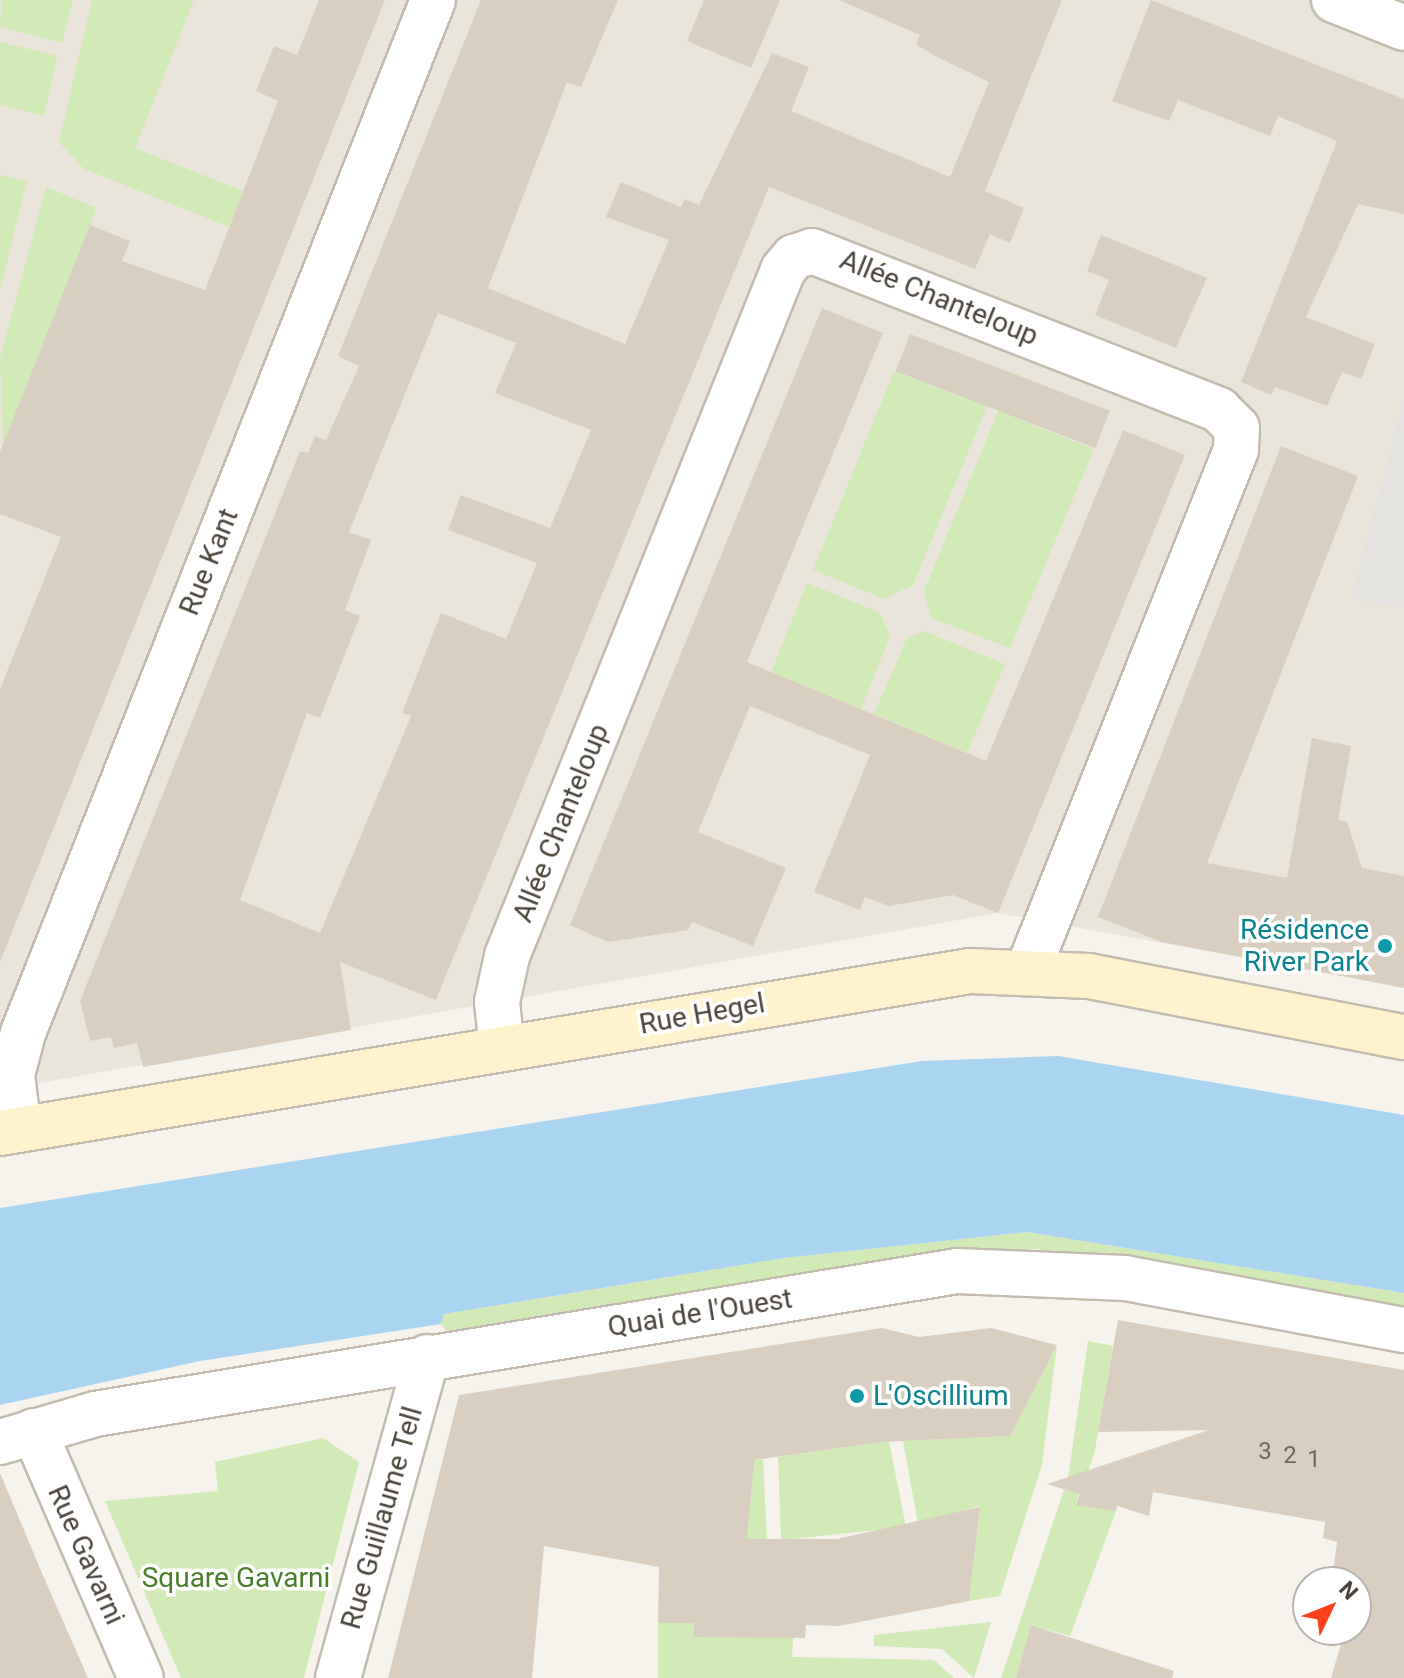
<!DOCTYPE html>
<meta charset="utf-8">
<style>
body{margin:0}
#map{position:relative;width:1404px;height:1678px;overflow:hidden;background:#f6f3ec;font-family:Roboto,sans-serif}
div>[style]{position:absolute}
.residential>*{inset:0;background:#eae5da}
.green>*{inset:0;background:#d2eab5}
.parking>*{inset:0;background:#e5e3e0}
.water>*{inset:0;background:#a9d4f2}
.building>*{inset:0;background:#d8cfc1;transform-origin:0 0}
.roads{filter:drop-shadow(2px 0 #c2bbae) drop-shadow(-2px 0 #c2bbae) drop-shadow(0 2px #c2bbae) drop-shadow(0 -2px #c2bbae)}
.street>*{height:44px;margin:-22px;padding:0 22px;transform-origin:22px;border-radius:22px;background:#fff}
.secondary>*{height:44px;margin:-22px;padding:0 22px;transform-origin:22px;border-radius:22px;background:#fff3cd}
.dots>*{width:22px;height:22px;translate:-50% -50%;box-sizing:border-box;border:4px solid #fff;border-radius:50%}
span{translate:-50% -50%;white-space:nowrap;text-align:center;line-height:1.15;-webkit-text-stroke:7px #fff;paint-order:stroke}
.number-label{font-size:24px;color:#6e675b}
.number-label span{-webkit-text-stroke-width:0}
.street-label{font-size:28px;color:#4b4439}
.culture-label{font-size:28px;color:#0d838f}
.right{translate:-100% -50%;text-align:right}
.left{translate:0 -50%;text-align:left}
.park-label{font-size:28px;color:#4a7f2a}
.north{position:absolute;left:1292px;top:1566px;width:80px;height:80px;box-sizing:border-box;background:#fff;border:2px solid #b7b4b0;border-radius:50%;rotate:47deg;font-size:22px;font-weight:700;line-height:32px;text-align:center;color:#4b4439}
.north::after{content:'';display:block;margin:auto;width:28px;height:36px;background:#fc3f1d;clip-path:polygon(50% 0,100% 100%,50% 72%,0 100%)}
</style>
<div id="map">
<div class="residential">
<i style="clip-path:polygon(0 0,1404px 0,1404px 987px,998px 913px,0 1090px)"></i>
</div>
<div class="green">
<i style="clip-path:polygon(2px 0,73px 0,62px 43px,0 27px)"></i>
<i style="clip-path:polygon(92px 0,194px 0,135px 148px,243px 191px,229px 227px,84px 169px,59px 142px)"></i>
<i style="clip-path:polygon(0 42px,57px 56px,44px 116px,0 105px)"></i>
<i style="clip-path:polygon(0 175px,27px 181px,0 290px)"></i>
<i style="clip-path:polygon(46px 187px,97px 208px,3px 446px,0 358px)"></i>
<i style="clip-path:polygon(982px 362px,1002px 370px,913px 585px,884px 599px,813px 570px,894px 371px,967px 399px)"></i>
<i style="clip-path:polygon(1014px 373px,1032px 381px,1018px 419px,1094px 449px,1010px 648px,931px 618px,924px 591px)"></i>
<i style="clip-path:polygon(807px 583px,879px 612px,890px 636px,861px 709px,771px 672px)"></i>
<i style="clip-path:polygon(924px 631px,1005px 664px,967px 753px,874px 714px,907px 638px)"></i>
<i style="clip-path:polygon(1027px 1232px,1404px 1293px,1404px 1306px,1036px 1249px,449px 1334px,441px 1324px,444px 1314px,784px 1258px)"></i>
<i style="clip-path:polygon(1088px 1341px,1113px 1346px,1094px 1455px,1076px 1503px,1116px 1511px,1070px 1636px,1031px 1625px,1016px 1678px,1001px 1678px,1068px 1478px)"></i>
<i style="clip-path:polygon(1057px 1345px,1042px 1465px,1000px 1596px,969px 1601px,980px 1506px,918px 1524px,903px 1441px,1009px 1436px)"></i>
<i style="clip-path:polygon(323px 1438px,359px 1462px,304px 1678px,181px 1678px,105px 1501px,218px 1491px,215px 1462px)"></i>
<i style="clip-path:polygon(889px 1441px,906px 1527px,781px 1540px,778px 1457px)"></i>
<i style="clip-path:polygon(763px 1459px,767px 1540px,747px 1540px,697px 1468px)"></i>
<i style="clip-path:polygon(991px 1622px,974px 1678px,942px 1649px,874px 1646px,874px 1635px)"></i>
<i style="clip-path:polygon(658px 1623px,694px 1623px,694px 1637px,719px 1637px,719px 1624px,793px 1638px,792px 1657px,934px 1660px,954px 1678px,658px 1678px)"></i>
</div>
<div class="parking">
<i style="clip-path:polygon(1404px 396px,1404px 607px,1351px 600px)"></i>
</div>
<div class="water">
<i style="clip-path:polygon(1058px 1056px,1404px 1115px,1404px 1293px,1027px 1232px,784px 1258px,444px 1314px,441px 1324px,200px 1361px,0 1405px,0 1208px,922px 1061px)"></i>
</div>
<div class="building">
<i style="clip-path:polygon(319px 0,385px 0,0 962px,0 689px,61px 537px,0 514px,0 452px,90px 225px,130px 241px,122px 261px,205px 290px,278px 101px,256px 91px,274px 46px,297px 55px)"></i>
<i style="clip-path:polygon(evenodd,481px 0,618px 0,581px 87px,567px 82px,488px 288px,625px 344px,669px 240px,606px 217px,621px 182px,681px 207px,685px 199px,699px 205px,772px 53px,809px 67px,791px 111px,950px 177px,989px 82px,933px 55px,916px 44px,920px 35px,839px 0,1062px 0,985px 191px,1024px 208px,1010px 243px,990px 234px,975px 269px,769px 187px,436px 1000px,340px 962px,351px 1030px,143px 1067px,137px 1043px,114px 1048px,111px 1037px,90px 1041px,80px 1001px,300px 451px,308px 453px,315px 436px,326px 440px,359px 366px,338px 356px,481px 0,438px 313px,516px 343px,495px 393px,591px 430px,550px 528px,461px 495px,448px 530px,537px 563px,506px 639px,441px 613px,402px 713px,411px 716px,320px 933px,240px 900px,307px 713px,320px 718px,360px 616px,345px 610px,371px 540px,349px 532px,438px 313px)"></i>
<i style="clip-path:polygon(704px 0,780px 0,751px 68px,687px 41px)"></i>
<i style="clip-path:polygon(1151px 0,1404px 99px,1404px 214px,1358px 204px,1306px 317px,1375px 344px,1361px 379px,1342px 372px,1327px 406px,1275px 387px,1271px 395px,1241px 382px,1337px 141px,1278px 116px,1270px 136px,1178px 100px,1169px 121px,1112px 101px)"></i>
<i style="clip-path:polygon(1101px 235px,1207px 278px,1176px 348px,1095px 315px,1109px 280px,1087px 271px)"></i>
<i style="clip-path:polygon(822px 308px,883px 333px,747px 662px,986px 761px,1123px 430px,1185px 455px,998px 913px,953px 895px,889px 906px,865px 897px,860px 910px,814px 892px,870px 755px,750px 706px,698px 832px,786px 868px,753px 946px,692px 922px,688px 930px,608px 942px,570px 925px)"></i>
<i style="left:910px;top:334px;width:214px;height:40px;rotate:21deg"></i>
<i style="clip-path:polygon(1281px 446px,1358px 476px,1207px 863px,1287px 878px,1312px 738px,1351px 746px,1338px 820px,1347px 822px,1362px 868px,1404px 876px,1404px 988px,1162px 942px,1098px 917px)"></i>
<i style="clip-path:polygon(1118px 1320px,1404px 1370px,1404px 1678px,1331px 1678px,1345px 1630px,1356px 1630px,1359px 1581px,1333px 1573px,1337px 1542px,1323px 1538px,1325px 1522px,1153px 1492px,1149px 1516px,1117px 1506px,1116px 1511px,1076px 1505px,1080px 1494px,1047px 1484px,1209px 1430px,1098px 1432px)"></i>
<i style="clip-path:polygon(882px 1328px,919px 1337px,991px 1328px,1057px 1345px,1010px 1436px,882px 1442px,754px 1460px,747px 1539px,837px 1539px,980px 1507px,969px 1601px,839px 1626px,806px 1625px,805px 1638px,694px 1637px,694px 1623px,658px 1623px,659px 1567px,544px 1546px,532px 1678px,388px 1678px,459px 1395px)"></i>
<i style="clip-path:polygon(0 1473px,45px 1580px,88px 1678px,0 1678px)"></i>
<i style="clip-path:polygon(1031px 1625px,1174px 1671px,1172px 1678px,1016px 1678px)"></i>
</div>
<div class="roads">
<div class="street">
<i style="left:1334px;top:0;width:75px;rotate:21.8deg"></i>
<i style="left:502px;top:1049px;width:47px;rotate:-96.1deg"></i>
<i style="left:497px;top:1002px;width:47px;rotate:-77.7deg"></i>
<i style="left:507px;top:956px;width:739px;rotate:-68.08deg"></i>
<i style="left:783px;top:270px;width:17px;rotate:-50deg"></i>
<i style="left:794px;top:257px;width:19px;rotate:-18deg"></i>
<i style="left:812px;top:251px;width:437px;rotate:21.3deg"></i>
<i style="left:1219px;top:410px;width:25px;rotate:45deg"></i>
<i style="left:1237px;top:428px;width:22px;rotate:93deg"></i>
<i style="left:1236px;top:450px;width:560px;rotate:111.8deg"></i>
<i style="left:19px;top:1130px;width:55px;rotate:-97.3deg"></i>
<i style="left:12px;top:1075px;width:43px;rotate:-75.3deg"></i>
<i style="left:23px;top:1033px;width:1111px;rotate:-68.35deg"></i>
<i style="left:34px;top:1431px;width:269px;rotate:66.6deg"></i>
<i style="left:0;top:1442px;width:99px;rotate:-16.4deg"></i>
<i style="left:95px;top:1414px;width:874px;rotate:-9.42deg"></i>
<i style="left:957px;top:1271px;width:168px;rotate:2.4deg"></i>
<i style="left:1125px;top:1278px;width:284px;rotate:10.6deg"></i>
<i style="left:338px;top:1678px;width:333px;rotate:-74.5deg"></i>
</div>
<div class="secondary">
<i style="left:0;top:1133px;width:983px;rotate:-9.48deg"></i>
<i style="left:970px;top:971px;width:119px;rotate:2.4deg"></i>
<i style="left:1089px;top:976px;width:321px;rotate:11deg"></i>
</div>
</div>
<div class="dots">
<i style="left:1385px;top:946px;background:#0f9aa8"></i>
<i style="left:857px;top:1396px;background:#0f9aa8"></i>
</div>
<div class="number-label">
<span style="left:1265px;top:1452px">3</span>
<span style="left:1290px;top:1456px">2</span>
<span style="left:1314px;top:1460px">1</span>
</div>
<div class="street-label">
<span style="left:939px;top:298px;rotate:22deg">Allée Chanteloup</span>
<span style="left:209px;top:562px;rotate:-68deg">Rue Kant</span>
<span style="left:561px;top:823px;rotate:-68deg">Allée Chanteloup</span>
<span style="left:702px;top:1014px;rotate:-10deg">Rue Hegel</span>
<span style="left:700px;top:1313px;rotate:-9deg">Quai de l'Ouest</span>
<span style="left:382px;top:1518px;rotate:-74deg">Rue Guillaume Tell</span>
<span style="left:86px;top:1555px;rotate:66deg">Rue Gavarni</span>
</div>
<div class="culture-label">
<span class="right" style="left:1369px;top:946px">Résidence<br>River Park</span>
<span class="left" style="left:873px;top:1396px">L'Oscillium</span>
</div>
<div class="park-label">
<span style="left:236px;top:1578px">Square Gavarni</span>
</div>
<div class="north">N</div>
</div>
